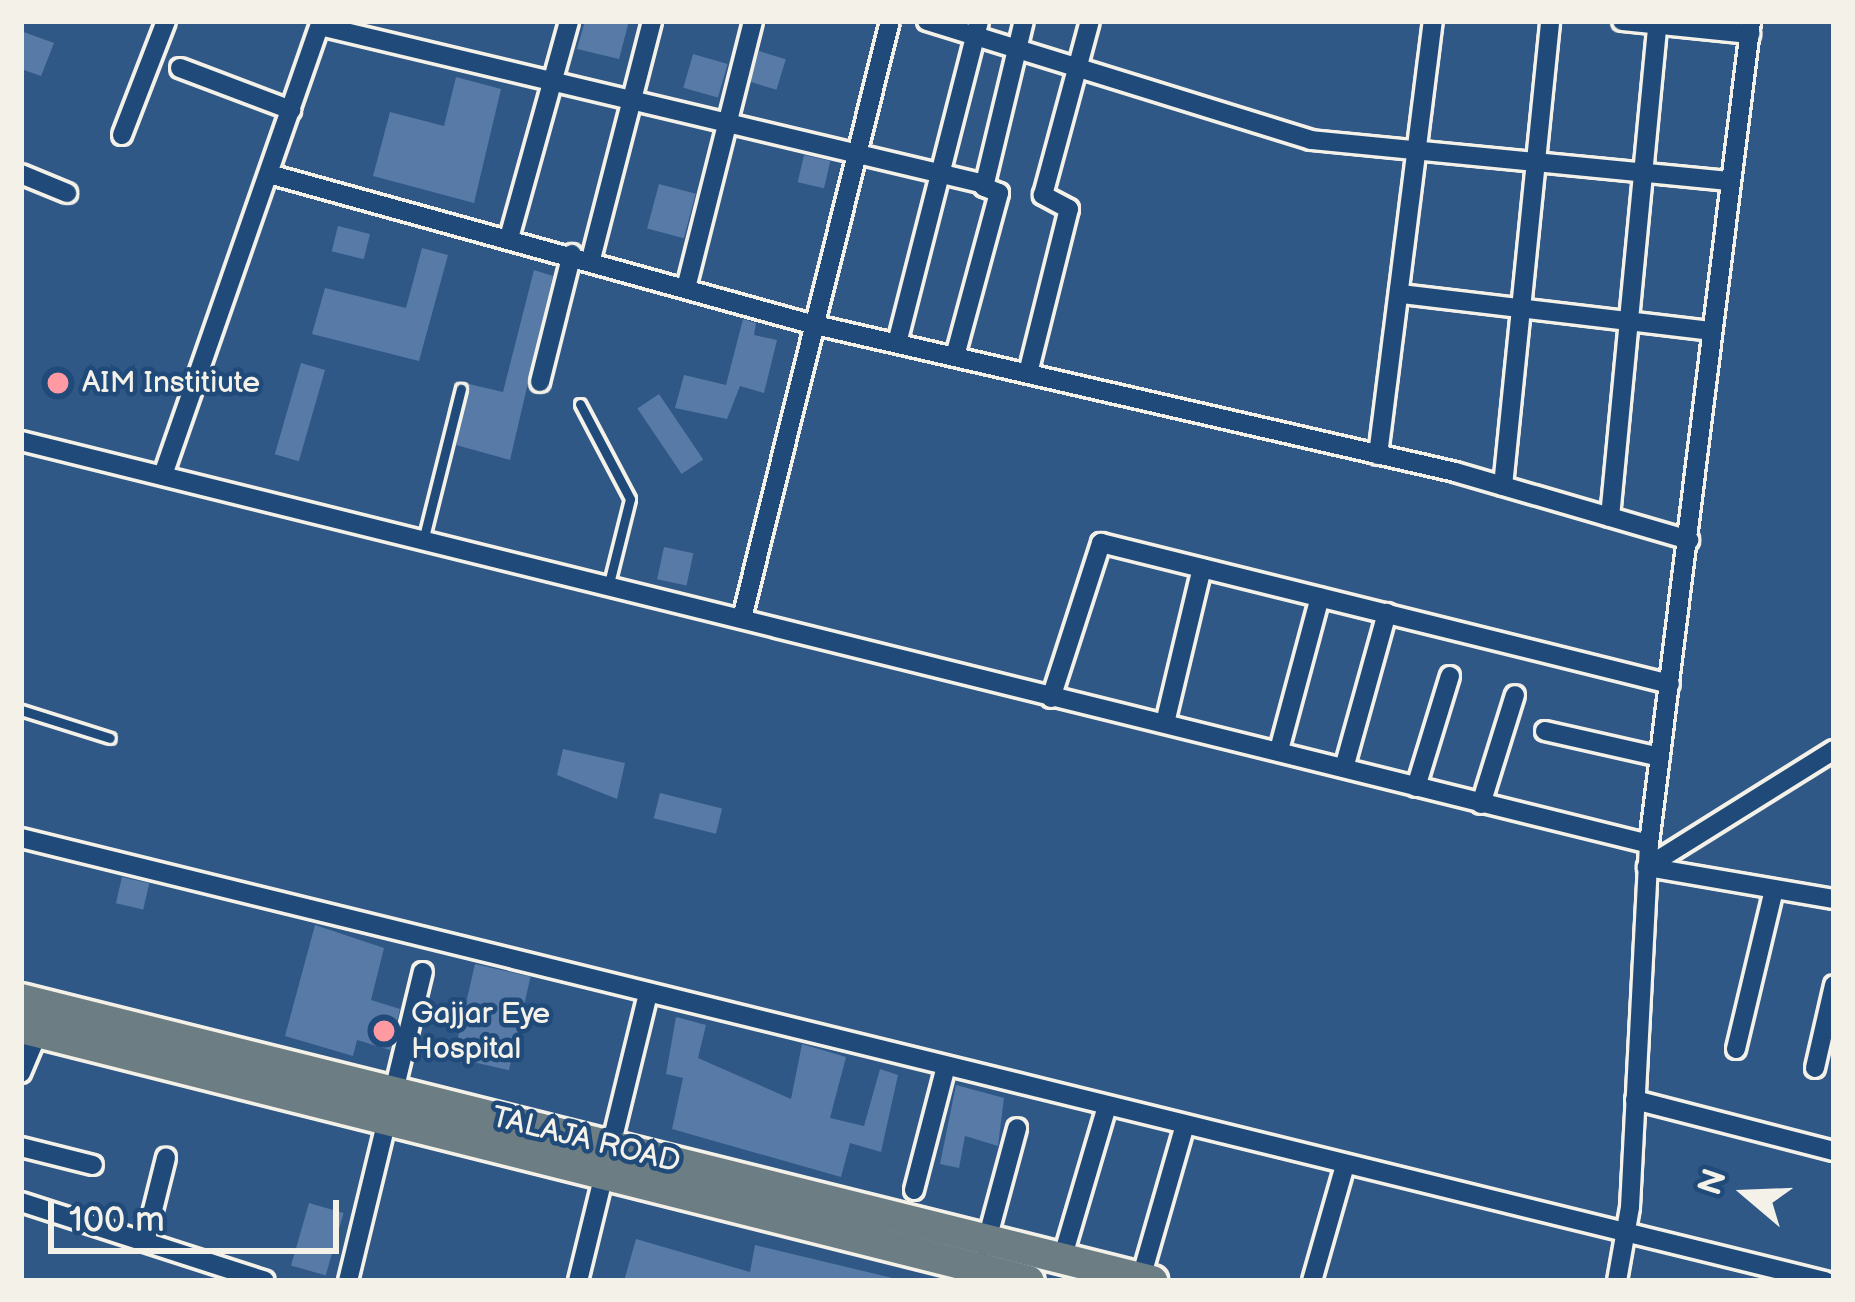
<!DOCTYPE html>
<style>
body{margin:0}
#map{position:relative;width:1855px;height:1302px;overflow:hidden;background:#305887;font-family:"Balsamiq Sans",sans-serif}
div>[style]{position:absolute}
.building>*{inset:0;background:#577aa6;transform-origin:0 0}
.roads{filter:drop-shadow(3px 0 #f4f1e8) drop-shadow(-3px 0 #f4f1e8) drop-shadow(0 3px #f4f1e8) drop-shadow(0 -3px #f4f1e8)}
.lane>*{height:9px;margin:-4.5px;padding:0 4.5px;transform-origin:4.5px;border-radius:4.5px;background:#1f4a7a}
.street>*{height:18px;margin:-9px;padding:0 9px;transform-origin:9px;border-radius:9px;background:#1f4a7a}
.primary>*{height:30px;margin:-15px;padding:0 15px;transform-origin:15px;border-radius:15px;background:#6c7e84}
.dots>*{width:33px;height:33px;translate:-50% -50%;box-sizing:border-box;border:6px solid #1f4a7a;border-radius:50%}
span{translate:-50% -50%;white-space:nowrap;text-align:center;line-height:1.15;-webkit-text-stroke:9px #1f4a7a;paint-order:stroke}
.poi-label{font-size:30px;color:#f4f1e8}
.left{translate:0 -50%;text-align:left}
.street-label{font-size:30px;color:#f4f1e8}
.frame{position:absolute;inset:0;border:24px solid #f4f1e8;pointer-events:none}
.north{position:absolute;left:1687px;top:1134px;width:120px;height:120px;-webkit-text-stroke:9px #1f4a7a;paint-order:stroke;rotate:289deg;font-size:33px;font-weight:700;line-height:48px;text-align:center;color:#f4f1e8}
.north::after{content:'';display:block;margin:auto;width:42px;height:54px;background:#f4f1e8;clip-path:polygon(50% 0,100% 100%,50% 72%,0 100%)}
.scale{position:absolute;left:48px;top:1200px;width:291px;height:54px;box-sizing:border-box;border:6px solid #f4f1e8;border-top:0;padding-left:15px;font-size:36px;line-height:42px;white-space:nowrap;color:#f4f1e8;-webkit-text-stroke:9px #1f4a7a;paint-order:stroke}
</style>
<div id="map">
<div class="building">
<i style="clip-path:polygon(585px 21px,629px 21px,619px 59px,577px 49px)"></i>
<i style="clip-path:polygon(21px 31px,54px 43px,41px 76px,21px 69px)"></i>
<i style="left:759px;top:51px;width:28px;height:32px;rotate:17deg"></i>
<i style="left:693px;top:54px;width:36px;height:35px;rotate:16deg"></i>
<i style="clip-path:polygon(456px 77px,501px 89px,474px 203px,373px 176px,390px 112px,444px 126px)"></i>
<i style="left:804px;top:155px;width:27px;height:28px;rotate:13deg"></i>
<i style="left:659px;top:184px;width:38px;height:46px;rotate:15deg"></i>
<i style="left:338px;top:226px;width:33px;height:26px;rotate:14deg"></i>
<i style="clip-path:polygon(422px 248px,448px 255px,419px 361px,312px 334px,325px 288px,406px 308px)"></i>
<i style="clip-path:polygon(534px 270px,553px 276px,510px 460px,456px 445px,469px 384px,503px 392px)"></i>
<i style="clip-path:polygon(743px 319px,756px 323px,754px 335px,777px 340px,764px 393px,740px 386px,727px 419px,675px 408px,684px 375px,726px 385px)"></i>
<i style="left:301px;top:363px;width:25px;height:95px;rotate:16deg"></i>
<i style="left:659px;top:394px;width:79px;height:26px;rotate:56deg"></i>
<i style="left:664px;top:547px;width:30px;height:33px;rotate:12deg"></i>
<i style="clip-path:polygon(563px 749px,625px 763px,617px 799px,557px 775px)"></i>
<i style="left:660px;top:793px;width:64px;height:26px;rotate:14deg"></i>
<i style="left:122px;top:877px;width:28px;height:27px;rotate:13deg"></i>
<i style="clip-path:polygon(315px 925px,384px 948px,371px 1000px,400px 1009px,390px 1050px,357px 1040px,353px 1056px,285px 1036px)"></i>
<i style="left:475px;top:964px;width:57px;height:96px;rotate:13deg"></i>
<i style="clip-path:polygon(676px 1017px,706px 1025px,698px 1058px,791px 1099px,802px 1044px,846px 1057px,830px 1118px,864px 1126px,880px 1069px,898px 1075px,881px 1152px,850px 1143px,841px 1177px,672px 1129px,683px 1078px,666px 1074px)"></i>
<i style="clip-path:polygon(956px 1085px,1004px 1098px,998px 1146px,965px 1136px,959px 1168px,940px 1164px)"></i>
<i style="left:309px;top:1203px;width:36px;height:65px;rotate:16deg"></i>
<i style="clip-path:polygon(636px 1239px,750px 1272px,755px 1245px,905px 1281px,624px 1281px)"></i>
</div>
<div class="roads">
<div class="lane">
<i style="left:580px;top:404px;width:107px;rotate:62.2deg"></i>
<i style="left:630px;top:499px;width:91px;rotate:104deg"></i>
<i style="left:423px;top:541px;width:157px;rotate:-76deg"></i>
<i style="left:21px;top:710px;width:93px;rotate:17.5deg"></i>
</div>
<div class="street">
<i style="left:927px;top:21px;width:402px;rotate:17.2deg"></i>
<i style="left:1311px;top:140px;width:421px;rotate:5.6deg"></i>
<i style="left:1622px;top:21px;width:129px;rotate:5.8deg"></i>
<i style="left:320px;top:26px;width:683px;rotate:13.38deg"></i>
<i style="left:180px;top:68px;width:119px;rotate:20.7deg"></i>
<i style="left:122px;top:135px;width:122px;rotate:-68.9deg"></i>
<i style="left:21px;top:174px;width:50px;rotate:22.4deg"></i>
<i style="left:269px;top:174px;width:562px;rotate:15.47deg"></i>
<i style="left:811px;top:324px;width:661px;rotate:12.94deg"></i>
<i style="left:1455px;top:472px;width:244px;rotate:16.2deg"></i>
<i style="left:509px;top:238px;width:225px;rotate:-74.5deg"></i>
<i style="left:591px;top:259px;width:246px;rotate:-75.6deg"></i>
<i style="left:687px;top:284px;width:271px;rotate:-75.9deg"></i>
<i style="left:1401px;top:294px;width:313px;rotate:6.8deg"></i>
<i style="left:897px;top:343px;width:332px;rotate:-75.7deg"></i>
<i style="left:955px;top:356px;width:169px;rotate:-74.9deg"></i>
<i style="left:999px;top:193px;width:16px;rotate:-158deg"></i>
<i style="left:984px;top:187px;width:171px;rotate:-76.5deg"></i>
<i style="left:1028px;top:373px;width:169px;rotate:-76deg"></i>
<i style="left:1069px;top:209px;width:30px;rotate:-152deg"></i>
<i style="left:1043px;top:195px;width:180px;rotate:-74.9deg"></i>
<i style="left:540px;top:382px;width:132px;rotate:-76deg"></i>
<i style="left:21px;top:441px;width:1677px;rotate:13.9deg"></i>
<i style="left:1378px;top:455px;width:437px;rotate:-82.8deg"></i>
<i style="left:164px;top:472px;width:478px;rotate:-70.8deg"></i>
<i style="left:1503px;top:486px;width:467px;rotate:-84.2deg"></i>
<i style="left:1610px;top:517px;width:494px;rotate:-84.5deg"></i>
<i style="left:742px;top:618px;width:615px;rotate:-76.08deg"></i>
<i style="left:1051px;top:698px;width:163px;rotate:-72.1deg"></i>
<i style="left:1101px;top:543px;width:586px;rotate:13.92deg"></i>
<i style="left:1165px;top:723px;width:159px;rotate:-76.6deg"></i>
<i style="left:1545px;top:731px;width:118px;rotate:12.7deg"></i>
<i style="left:1279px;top:750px;width:158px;rotate:-75deg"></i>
<i style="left:1834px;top:750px;width:221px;rotate:148deg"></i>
<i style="left:1647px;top:867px;width:190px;rotate:9.7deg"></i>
<i style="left:1344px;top:768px;width:161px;rotate:-74.5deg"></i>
<i style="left:1416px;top:787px;width:116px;rotate:-73deg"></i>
<i style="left:1481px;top:804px;width:114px;rotate:-72.7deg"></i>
<i style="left:21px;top:838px;width:1858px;rotate:13.8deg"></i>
<i style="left:1736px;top:1049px;width:164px;rotate:-76.6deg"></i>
<i style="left:1815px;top:1068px;width:85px;rotate:-77.1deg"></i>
<i style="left:21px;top:1073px;width:49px;rotate:-67.1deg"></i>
<i style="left:1635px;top:1100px;width:205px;rotate:14.4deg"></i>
<i style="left:21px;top:1147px;width:74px;rotate:14deg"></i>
<i style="left:914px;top:1190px;width:128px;rotate:-75.5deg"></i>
<i style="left:21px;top:1202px;width:256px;rotate:17.9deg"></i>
<i style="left:145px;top:1242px;width:87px;rotate:-76deg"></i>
<i style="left:985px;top:1247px;width:123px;rotate:-74.9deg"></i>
<i style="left:1062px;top:1259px;width:159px;rotate:-73.6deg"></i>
<i style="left:1141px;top:1278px;width:159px;rotate:-74deg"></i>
<i style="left:348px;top:1281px;width:318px;rotate:-76.4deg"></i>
<i style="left:578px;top:1281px;width:296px;rotate:-76.3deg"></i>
<i style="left:1312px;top:1281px;width:121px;rotate:-74.1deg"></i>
<i style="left:1617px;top:1281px;width:75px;rotate:-80deg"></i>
<i style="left:1630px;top:1207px;width:363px;rotate:-87deg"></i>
<i style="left:1649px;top:844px;width:829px;rotate:-82.93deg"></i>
</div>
<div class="primary">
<i style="left:21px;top:999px;width:1166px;rotate:14deg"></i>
<i style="left:21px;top:1028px;width:1039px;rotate:14.09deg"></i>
</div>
</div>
<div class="dots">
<i style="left:58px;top:383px;background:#ff9aa2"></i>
<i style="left:384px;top:1031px;background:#ff9aa2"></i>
</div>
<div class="poi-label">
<span class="left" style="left:82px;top:383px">AIM Institiute</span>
<span class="left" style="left:411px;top:1031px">Gajjar Eye<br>Hospital</span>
</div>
<div class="street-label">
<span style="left:586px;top:1140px;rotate:14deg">TALAJA ROAD</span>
</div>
<div class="frame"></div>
<div class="north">N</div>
<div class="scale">100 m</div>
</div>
